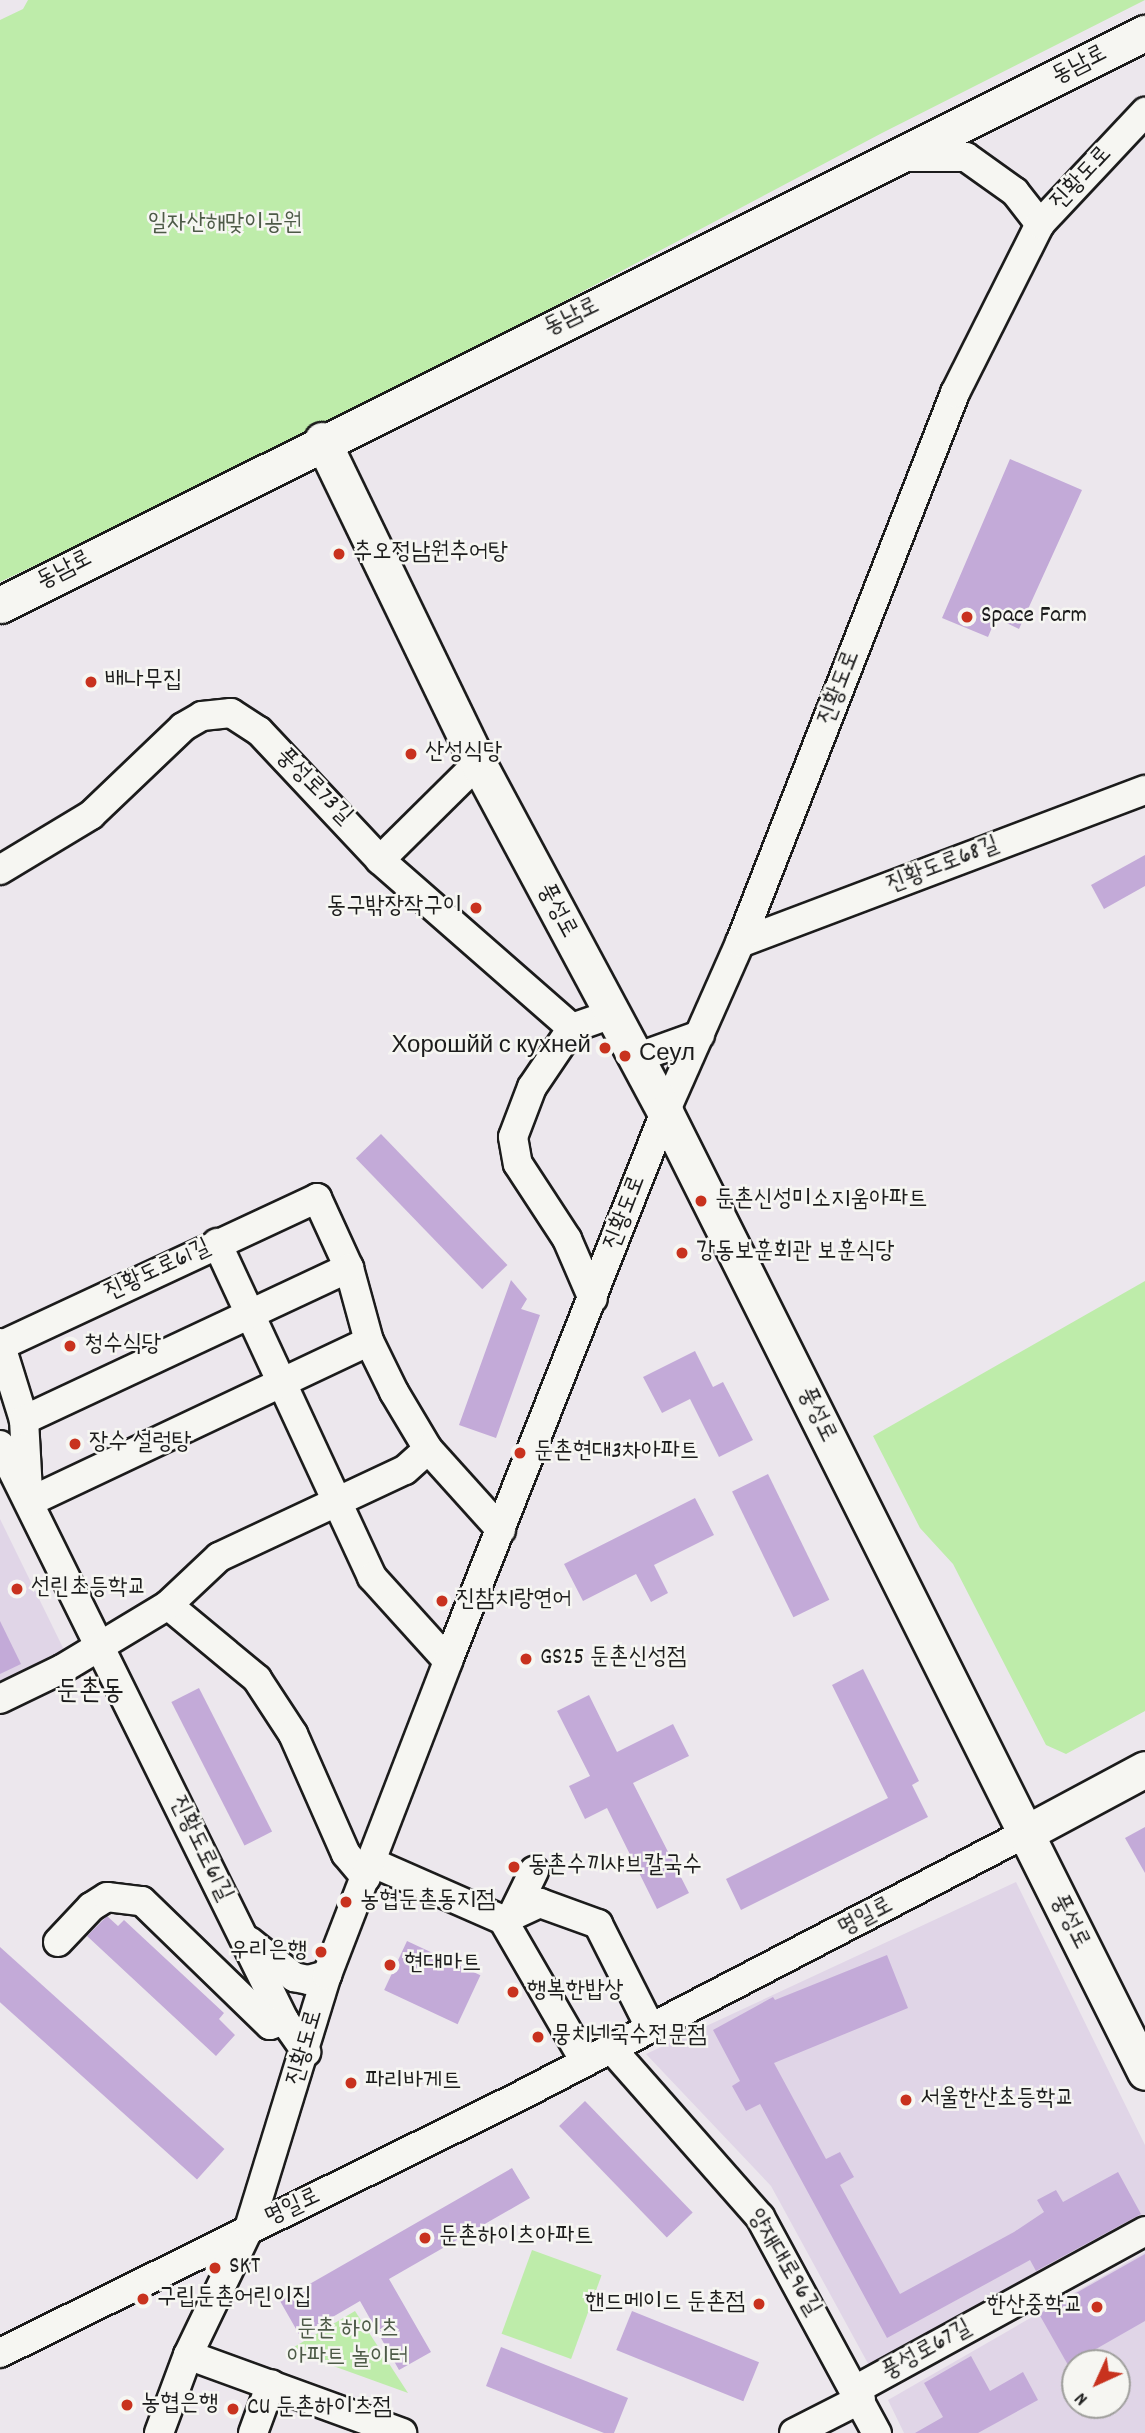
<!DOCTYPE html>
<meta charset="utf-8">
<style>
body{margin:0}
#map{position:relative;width:1145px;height:2433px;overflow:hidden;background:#ece7ed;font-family:Dekko,"Poor Story",sans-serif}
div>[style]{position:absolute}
.built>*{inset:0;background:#e0d5e7}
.green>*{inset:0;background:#beecaa;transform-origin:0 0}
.building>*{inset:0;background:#c3aad8;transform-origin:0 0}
.roads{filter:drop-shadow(2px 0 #1c1c1c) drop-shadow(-2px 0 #1c1c1c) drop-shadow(0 2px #1c1c1c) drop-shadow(0 -2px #1c1c1c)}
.minor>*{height:28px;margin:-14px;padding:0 14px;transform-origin:14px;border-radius:14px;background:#f6f6f2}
.major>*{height:35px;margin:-17.5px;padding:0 17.5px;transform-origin:17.5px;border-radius:17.5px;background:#f6f6f2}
.dots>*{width:19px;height:19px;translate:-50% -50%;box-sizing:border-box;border:4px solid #f6f6f2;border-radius:50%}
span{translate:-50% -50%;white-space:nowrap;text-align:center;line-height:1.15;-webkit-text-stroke:5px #f6f6f2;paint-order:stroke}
.street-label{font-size:24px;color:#1c1c1c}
.park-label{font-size:24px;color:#4d5a47}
.poi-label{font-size:24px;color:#1c1c1c}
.left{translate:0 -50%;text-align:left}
.right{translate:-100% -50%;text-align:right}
.quarter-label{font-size:28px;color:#1c1c1c}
.north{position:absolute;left:1061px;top:2349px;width:70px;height:70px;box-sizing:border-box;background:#f6f6f2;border:2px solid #9f9f9c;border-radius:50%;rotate:225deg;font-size:19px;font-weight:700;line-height:28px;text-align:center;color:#1c1c1c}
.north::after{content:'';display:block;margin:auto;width:24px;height:32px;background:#c8321e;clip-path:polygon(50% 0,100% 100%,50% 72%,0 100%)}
</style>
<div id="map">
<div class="built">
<i style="clip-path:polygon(0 1519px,68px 1658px,0 1690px)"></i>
<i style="clip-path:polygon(1016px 1882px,1145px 2145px,1145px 2215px,871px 2369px,771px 2186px,646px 2054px)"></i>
<i style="clip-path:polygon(evenodd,1145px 2252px,1145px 2433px,904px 2433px,888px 2400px,1145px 2252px,1075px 2363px,1117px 2363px,1117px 2405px,1075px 2405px,1075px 2363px)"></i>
</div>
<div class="green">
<i style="clip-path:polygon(28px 0,1145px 0,882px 133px,321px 430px,0 582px,0 20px,23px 9px)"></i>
<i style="clip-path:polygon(1145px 1281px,1145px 1711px,1066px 1754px,1046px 1745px,953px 1564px,920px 1528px,873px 1436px)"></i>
<i style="left:532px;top:2250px;width:74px;height:89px;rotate:20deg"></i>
<i style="clip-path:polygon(355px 2311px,408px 2393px,289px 2350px)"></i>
</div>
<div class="building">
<i style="clip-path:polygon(1010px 459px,1082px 490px,1019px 629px,996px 618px,988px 637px,942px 618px)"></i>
<i style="clip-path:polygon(1145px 855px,1145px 886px,1104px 909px,1091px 885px)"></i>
<i style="left:381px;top:1134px;width:182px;height:35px;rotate:46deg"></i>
<i style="clip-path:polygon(511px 1280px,527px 1299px,521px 1309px,540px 1315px,496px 1438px,459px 1425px)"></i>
<i style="clip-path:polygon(695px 1351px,713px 1387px,723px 1382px,753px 1440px,719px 1457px,690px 1399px,662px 1413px,643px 1377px)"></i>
<i style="left:768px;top:1474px;width:140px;height:40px;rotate:64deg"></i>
<i style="clip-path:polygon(695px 1498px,714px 1535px,654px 1565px,668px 1593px,651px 1602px,636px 1574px,583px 1601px,564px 1564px)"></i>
<i style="clip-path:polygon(0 1621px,21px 1664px,0 1674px)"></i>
<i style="clip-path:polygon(863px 1669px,919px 1781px,912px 1785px,928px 1817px,741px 1910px,726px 1879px,888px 1798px,832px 1685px)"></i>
<i style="left:199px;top:1688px;width:161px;height:31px;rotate:63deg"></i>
<i style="clip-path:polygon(589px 1695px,617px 1752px,673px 1724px,689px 1756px,633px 1783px,689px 1893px,657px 1909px,607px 1808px,585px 1819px,569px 1786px,590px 1776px,557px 1711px)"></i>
<i style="clip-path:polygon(1145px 1827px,1145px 1873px,1125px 1838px)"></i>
<i style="clip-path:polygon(107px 1916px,118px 1926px,124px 1920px,224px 2013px,219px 2019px,235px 2035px,216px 2056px,87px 1936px)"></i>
<i style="left:407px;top:1941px;width:81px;height:54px;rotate:25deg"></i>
<i style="left:0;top:1947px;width:302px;height:41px;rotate:42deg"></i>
<i style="clip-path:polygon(887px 1955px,908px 2008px,774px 2063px,826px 2159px,840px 2152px,854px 2177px,840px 2185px,900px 2294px,1014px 2232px,1044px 2212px,1037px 2200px,1056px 2190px,1063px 2202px,1118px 2172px,1141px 2214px,1036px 2271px,1030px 2260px,887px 2338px,760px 2104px,746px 2111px,732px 2086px,740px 2081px,713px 2030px,773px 1997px,775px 2000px)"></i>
<i style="left:585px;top:2101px;width:155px;height:36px;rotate:46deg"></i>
<i style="clip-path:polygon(512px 2168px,530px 2198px,389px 2279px,431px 2352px,399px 2370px,360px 2301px,300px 2336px,280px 2301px)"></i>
<i style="clip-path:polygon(1145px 2254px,1145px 2321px,1068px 2365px,1039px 2314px)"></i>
<i style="left:632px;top:2311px;width:137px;height:42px;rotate:22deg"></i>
<i style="clip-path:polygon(501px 2347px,628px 2398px,614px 2433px,604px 2433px,486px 2386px)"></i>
<i style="clip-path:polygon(971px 2356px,990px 2391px,1023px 2372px,1038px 2400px,978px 2433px,915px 2433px,943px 2417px,924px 2383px)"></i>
</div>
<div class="roads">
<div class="minor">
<i style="left:902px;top:157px;width:64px"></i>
<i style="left:966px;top:157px;width:60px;rotate:35.5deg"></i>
<i style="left:1015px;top:192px;width:41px;rotate:52deg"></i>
<i style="left:380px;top:860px;width:138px;rotate:-44.7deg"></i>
<i style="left:0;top:870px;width:106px;rotate:-31.1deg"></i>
<i style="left:91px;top:815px;width:127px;rotate:-43.7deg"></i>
<i style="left:183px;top:727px;width:22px;rotate:-30deg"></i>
<i style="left:202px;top:716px;width:29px;rotate:-6deg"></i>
<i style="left:231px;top:713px;width:33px;rotate:33deg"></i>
<i style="left:259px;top:731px;width:177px;rotate:46.8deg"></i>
<i style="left:380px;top:860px;width:255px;rotate:41.2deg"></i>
<i style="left:572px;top:1028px;width:42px;rotate:-19.3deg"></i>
<i style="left:740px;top:943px;width:433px;rotate:-20.7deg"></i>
<i style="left:572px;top:1028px;width:71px;rotate:124.1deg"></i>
<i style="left:532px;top:1087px;width:53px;rotate:110.8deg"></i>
<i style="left:513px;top:1137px;width:27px;rotate:80deg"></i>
<i style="left:518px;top:1164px;width:90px;rotate:56.8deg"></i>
<i style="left:567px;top:1239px;width:65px;rotate:66.6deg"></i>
<i style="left:636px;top:1058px;width:68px;rotate:-19.8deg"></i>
<i style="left:217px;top:1243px;width:368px;rotate:65.1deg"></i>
<i style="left:372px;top:1577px;width:113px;rotate:47.9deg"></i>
<i style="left:0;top:1343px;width:81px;rotate:72.7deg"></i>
<i style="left:24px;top:1420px;width:71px;rotate:86.8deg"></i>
<i style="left:0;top:1346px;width:350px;rotate:-25deg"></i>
<i style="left:317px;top:1198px;width:77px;rotate:65.4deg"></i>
<i style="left:349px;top:1268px;width:76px;rotate:74.7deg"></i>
<i style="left:369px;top:1341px;width:57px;rotate:63.9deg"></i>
<i style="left:394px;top:1392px;width:66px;rotate:59.2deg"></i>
<i style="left:428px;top:1449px;width:109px;rotate:48deg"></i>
<i style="left:24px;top:1420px;width:359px;rotate:-25.1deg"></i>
<i style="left:0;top:1445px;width:641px;rotate:63.71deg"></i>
<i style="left:284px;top:2020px;width:39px;rotate:55deg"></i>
<i style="left:29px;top:1502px;width:376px;rotate:-25.3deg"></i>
<i style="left:168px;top:1605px;width:116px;rotate:39.7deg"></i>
<i style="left:257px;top:1679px;width:66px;rotate:56.8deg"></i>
<i style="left:293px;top:1734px;width:131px;rotate:66.2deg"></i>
<i style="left:346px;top:1854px;width:31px;rotate:50deg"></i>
<i style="left:0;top:1699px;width:69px;rotate:-25.8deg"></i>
<i style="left:62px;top:1669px;width:124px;rotate:-31.1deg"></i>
<i style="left:168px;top:1605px;width:70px;rotate:-43.3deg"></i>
<i style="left:219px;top:1557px;width:205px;rotate:-25.1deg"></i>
<i style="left:405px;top:1470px;width:31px;rotate:-42deg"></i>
<i style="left:371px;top:1862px;width:144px;rotate:23.7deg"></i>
<i style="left:503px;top:1920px;width:162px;rotate:59.9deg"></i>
<i style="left:514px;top:1912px;width:46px;rotate:-64deg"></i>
<i style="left:503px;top:1920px;width:41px;rotate:-24.7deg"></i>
<i style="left:540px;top:1903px;width:62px;rotate:19.9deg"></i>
<i style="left:598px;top:1924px;width:115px;rotate:63.2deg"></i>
<i style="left:249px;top:1941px;width:58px;rotate:38.7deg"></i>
<i style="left:294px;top:1977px;width:14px;rotate:12deg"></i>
<i style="left:308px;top:1980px;width:20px;rotate:-15deg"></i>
<i style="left:58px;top:1942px;width:48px;rotate:-46.7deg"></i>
<i style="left:91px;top:1907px;width:19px;rotate:-32deg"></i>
<i style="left:107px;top:1897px;width:35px;rotate:7deg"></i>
<i style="left:142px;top:1901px;width:178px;rotate:44.1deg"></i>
<i style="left:270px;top:2025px;width:15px;rotate:-20deg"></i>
<i style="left:610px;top:2047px;width:227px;rotate:48.6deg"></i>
<i style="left:760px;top:2217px;width:246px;rotate:61.6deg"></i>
<i style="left:0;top:2353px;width:578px;rotate:-26.3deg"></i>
<i style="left:518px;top:2097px;width:570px;rotate:-27.46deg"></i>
<i style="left:188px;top:2355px;width:228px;rotate:20deg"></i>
<i style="left:855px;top:2390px;width:331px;rotate:-28.7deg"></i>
<i style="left:159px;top:2433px;width:83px;rotate:-69.6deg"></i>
<i style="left:188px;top:2355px;width:141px;rotate:-64.3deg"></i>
<i style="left:249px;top:2228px;width:265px;rotate:-72.9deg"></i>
<i style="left:327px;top:1975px;width:337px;rotate:-68.9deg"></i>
<i style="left:448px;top:1661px;width:590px;rotate:-68.43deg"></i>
<i style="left:665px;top:1112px;width:185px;rotate:-66.1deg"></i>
<i style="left:740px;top:943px;width:591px;rotate:-68.65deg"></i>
<i style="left:955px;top:393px;width:189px;rotate:-63.3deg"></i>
<i style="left:1040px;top:224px;width:154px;rotate:-46.8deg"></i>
<i style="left:253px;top:2433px;width:52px;rotate:-69.8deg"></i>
<i style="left:794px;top:2433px;width:75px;rotate:-26.9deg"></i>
</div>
<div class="major">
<i style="left:322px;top:440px;width:359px;rotate:64.2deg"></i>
<i style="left:478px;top:763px;width:396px;rotate:61.8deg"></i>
<i style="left:665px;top:1112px;width:1073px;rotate:63.43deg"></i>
<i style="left:0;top:605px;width:1280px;rotate:-26.55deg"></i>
<i style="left:1024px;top:1834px;width:137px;rotate:-28.2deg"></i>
</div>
</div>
<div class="dots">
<i style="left:339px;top:554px;background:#c8321e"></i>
<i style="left:967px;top:617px;background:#c8321e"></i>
<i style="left:91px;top:682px;background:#c8321e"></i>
<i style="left:411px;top:754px;background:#c8321e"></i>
<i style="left:476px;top:908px;background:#c8321e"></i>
<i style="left:605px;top:1048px;background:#c8321e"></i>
<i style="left:625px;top:1056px;background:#c8321e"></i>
<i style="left:701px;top:1201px;background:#c8321e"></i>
<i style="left:682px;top:1253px;background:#c8321e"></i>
<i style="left:70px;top:1346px;background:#c8321e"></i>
<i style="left:75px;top:1444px;background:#c8321e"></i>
<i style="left:520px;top:1453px;background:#c8321e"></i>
<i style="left:17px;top:1589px;background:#c8321e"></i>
<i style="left:442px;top:1601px;background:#c8321e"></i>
<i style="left:526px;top:1659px;background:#c8321e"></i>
<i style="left:514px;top:1867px;background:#c8321e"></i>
<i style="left:346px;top:1902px;background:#c8321e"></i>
<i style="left:321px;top:1952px;background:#c8321e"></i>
<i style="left:390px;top:1965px;background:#c8321e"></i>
<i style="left:513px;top:1992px;background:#c8321e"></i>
<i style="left:538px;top:2037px;background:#c8321e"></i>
<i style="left:351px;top:2083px;background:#c8321e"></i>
<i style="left:906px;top:2100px;background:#c8321e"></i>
<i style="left:425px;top:2238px;background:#c8321e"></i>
<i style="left:215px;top:2268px;background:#c8321e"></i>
<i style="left:143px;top:2299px;background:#c8321e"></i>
<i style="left:759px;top:2304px;background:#c8321e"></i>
<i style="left:1097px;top:2307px;background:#c8321e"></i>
<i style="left:127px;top:2405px;background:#c8321e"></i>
<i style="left:233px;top:2409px;background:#c8321e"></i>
</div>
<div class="street-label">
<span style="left:1080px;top:66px;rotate:-27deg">동남로</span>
<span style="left:1082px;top:179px;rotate:-47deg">진황도로</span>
<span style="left:572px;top:318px;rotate:-26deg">동남로</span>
<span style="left:65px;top:571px;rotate:-27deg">동남로</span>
<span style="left:840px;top:688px;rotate:-69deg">진황도로</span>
<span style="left:313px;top:787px;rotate:45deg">풍성로73길</span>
<span style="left:943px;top:866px;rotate:-21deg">진황도로68길</span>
<span style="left:556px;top:911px;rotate:62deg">풍성로</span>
<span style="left:626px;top:1213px;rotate:-69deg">진황도로</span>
<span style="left:158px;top:1271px;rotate:-25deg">진황도로61길</span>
<span style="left:816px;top:1415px;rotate:64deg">풍성로</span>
<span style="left:200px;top:1849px;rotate:64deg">진황도로61길</span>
<span style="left:866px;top:1918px;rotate:-28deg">명일로</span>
<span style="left:1069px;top:1922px;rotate:63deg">풍성로</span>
<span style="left:306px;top:2048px;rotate:-74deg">진황도로</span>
<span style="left:293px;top:2208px;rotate:-25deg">명일로</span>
<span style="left:783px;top:2263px;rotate:59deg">양재대로96길</span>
<span style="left:927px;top:2351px;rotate:-29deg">풍성로67길</span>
</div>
<div class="park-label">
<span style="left:225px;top:225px">일자산해맞이공원</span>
<span style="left:348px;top:2345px">둔촌 하이츠<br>아파트 놀이터</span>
</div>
<div class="poi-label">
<span class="left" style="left:353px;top:554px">추오정남원추어탕</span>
<span class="left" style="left:981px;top:617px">Space Farm</span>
<span class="left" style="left:105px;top:682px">배나무집</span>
<span class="left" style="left:425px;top:754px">산성식당</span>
<span class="right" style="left:462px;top:908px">동구밖장작구이</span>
<span class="right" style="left:591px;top:1048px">Хорошйй с кухней</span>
<span class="left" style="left:639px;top:1056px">Сеул</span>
<span class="left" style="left:715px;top:1201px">둔촌신성미소지움아파트</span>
<span class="left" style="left:696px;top:1253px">강동보훈회관 보훈식당</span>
<span class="left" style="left:84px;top:1346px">청수식당</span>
<span class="left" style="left:89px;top:1444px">장수 설렁탕</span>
<span class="left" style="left:534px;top:1453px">둔촌현대3차아파트</span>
<span class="left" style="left:31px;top:1589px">선린초등학교</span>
<span class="left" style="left:456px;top:1601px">진참치랑연어</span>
<span class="left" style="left:540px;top:1659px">GS25 둔촌신성점</span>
<span class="left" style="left:528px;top:1867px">동촌수끼샤브칼국수</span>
<span class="left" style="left:360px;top:1902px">농협둔촌동지점</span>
<span class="right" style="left:307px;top:1952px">우리은행</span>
<span class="left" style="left:404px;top:1965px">현대마트</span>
<span class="left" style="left:527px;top:1992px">행복한밥상</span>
<span class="left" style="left:552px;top:2037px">뭉치네국수전문점</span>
<span class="left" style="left:365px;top:2083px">파리바게트</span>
<span class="left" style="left:920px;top:2100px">서울한산초등학교</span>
<span class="left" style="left:439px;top:2238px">둔촌하이츠아파트</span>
<span class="left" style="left:229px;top:2268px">SKT</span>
<span class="left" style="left:157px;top:2299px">구립둔촌어린이집</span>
<span class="right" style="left:745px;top:2304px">핸드메이드 둔촌점</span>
<span class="right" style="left:1083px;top:2307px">한산중학교</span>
<span class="left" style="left:141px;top:2405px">농협은행</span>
<span class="left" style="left:247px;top:2409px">CU 둔촌하이츠점</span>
</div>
<div class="quarter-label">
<span style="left:90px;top:1693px">둔촌동</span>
</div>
<div class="north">N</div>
</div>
